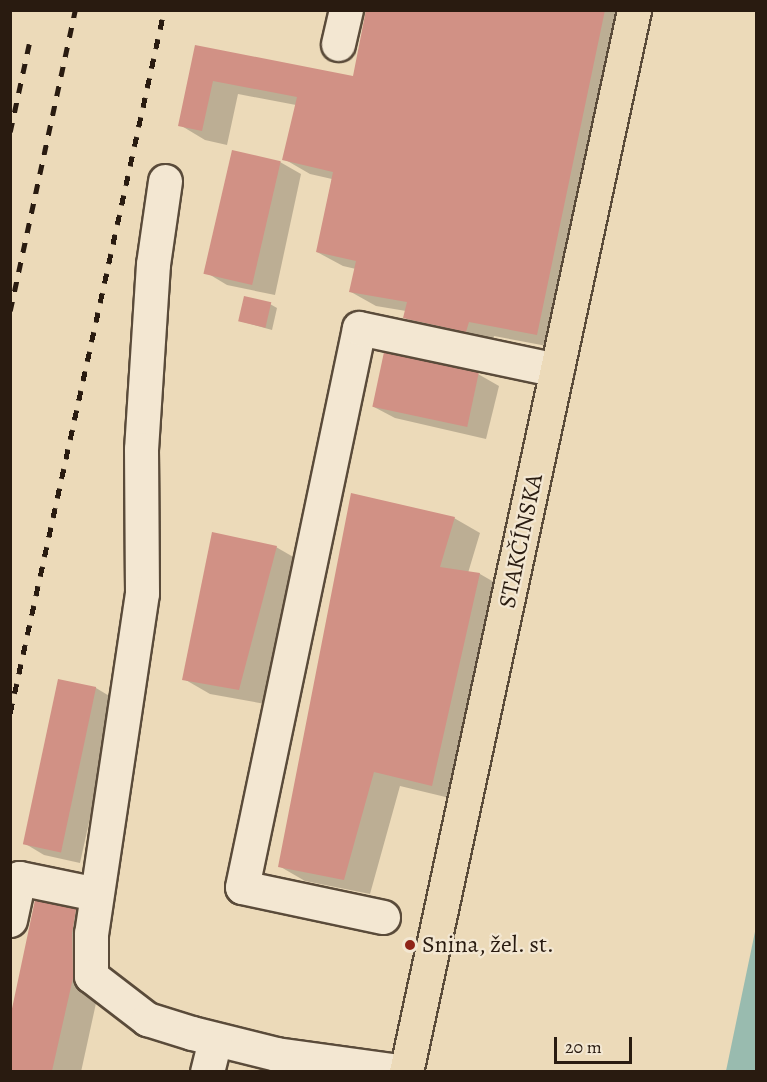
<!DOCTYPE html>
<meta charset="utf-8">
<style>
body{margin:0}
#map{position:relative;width:767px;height:1082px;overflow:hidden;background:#ecdab9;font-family:Alegreya,serif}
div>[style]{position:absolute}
.water>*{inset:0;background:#99bbaf}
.shadow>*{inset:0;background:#0003}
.building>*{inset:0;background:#d19185;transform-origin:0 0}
.roads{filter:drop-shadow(2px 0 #5a4b3a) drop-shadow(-2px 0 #5a4b3a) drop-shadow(0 2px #5a4b3a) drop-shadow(0 -2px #5a4b3a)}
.minor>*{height:33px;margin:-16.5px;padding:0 16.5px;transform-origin:16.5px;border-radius:16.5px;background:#f3e7d2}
.major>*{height:33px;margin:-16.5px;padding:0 16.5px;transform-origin:16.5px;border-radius:16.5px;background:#ecdab9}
.rail>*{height:4.5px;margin-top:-2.25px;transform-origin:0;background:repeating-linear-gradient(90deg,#291b10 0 10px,transparent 0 20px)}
.dots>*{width:16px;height:16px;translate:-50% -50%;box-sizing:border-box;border:3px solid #f3e7d2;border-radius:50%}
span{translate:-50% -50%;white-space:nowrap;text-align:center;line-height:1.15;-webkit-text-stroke:4.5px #f3e7d2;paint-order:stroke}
.street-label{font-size:24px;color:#291b10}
.poi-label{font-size:24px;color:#291b10}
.left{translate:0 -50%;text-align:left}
.frame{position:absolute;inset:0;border:12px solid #291b10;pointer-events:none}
.scale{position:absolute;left:554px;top:1037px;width:78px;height:27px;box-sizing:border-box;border:3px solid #291b10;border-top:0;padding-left:8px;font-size:18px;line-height:21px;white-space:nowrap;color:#291b10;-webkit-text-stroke:4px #f3e7d2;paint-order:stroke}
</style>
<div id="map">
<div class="water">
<i style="clip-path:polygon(756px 927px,756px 1071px,726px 1071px)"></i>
</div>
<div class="shadow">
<i style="clip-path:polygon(368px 10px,634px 10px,563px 349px,494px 336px,492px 345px,430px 332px,404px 317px,406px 311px,376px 306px,351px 292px,356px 269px,343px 266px,317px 252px,332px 179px,310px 174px,284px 159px,296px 105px,238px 94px,227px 145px,205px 140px,180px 125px,196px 47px,354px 78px)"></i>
<i style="clip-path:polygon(280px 162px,301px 174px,275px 295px,227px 285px,207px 273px)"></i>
<i style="clip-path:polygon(270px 304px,277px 308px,272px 330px,240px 321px)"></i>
<i style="clip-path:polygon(478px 374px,499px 386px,486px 439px,395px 418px,374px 407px)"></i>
<i style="clip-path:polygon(454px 518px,480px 533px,468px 573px,480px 574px,506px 589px,458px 800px,400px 786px,370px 894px,305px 881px,279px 866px)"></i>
<i style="clip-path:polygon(276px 547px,302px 562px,265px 704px,210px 694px,184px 679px)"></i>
<i style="clip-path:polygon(59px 680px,96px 688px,116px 700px,80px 863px,44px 855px,24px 843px)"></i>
<i style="clip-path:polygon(75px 910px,101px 925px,98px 994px,81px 1072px,10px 1072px,10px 1025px)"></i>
</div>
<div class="building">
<i style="clip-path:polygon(366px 10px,605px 10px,537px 335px,469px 322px,466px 332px,403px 318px,407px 302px,349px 292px,356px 261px,316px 252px,333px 172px,282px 160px,297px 97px,213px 81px,202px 131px,178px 126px,195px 45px,353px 76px)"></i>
<i style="left:232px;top:150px;width:50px;height:127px;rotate:13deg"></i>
<i style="left:244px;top:296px;width:28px;height:26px;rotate:13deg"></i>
<i style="left:384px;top:352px;width:97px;height:56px;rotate:12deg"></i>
<i style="clip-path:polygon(351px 493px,455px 517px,440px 567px,480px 573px,432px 786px,374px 772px,344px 880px,278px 867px)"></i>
<i style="clip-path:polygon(212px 532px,277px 546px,239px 690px,182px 680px)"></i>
<i style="left:58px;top:679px;width:39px;height:169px;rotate:12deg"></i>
<i style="clip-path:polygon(35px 900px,76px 909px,72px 933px,73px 978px,52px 1071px,10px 1071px,10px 1018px)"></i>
</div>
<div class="roads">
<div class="minor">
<i style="left:338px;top:44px;width:35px;rotate:-77deg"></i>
<i style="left:165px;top:181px;width:84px;rotate:98.2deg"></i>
<i style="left:153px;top:264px;width:185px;rotate:93.7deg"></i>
<i style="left:141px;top:449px;width:144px;rotate:89.6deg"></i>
<i style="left:142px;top:593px;width:344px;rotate:98.5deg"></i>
<i style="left:91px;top:933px;width:43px;rotate:90deg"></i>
<i style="left:91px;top:976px;width:71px;rotate:37.5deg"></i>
<i style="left:147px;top:1019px;width:47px;rotate:17.3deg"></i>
<i style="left:192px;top:1033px;width:87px;rotate:14deg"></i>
<i style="left:276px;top:1054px;width:130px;rotate:7.9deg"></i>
<i style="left:383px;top:917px;width:144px;rotate:-168deg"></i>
<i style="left:242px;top:887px;width:571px;rotate:-78.18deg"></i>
<i style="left:359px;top:328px;width:202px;rotate:12deg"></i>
<i style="left:10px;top:920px;width:43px;rotate:-77.9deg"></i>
<i style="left:19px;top:878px;width:79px;rotate:11.7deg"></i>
<i style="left:207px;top:1072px;width:33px;rotate:-76deg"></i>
</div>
<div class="major">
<i style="left:406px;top:1072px;width:1086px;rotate:-77.88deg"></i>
</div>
</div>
<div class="rail">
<i style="left:10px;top:132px;width:90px;rotate:-77.8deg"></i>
<i style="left:10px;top:311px;width:308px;rotate:-77.8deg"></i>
<i style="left:10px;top:713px;width:720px;rotate:-77.64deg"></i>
</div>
<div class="dots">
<i style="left:410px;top:945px;background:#8f2418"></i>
</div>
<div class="street-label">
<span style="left:521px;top:541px;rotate:-78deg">STAKČÍNSKA</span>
</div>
<div class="poi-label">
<span class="left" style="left:422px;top:945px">Snina, žel. st.</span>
</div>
<div class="frame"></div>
<div class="scale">20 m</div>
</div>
